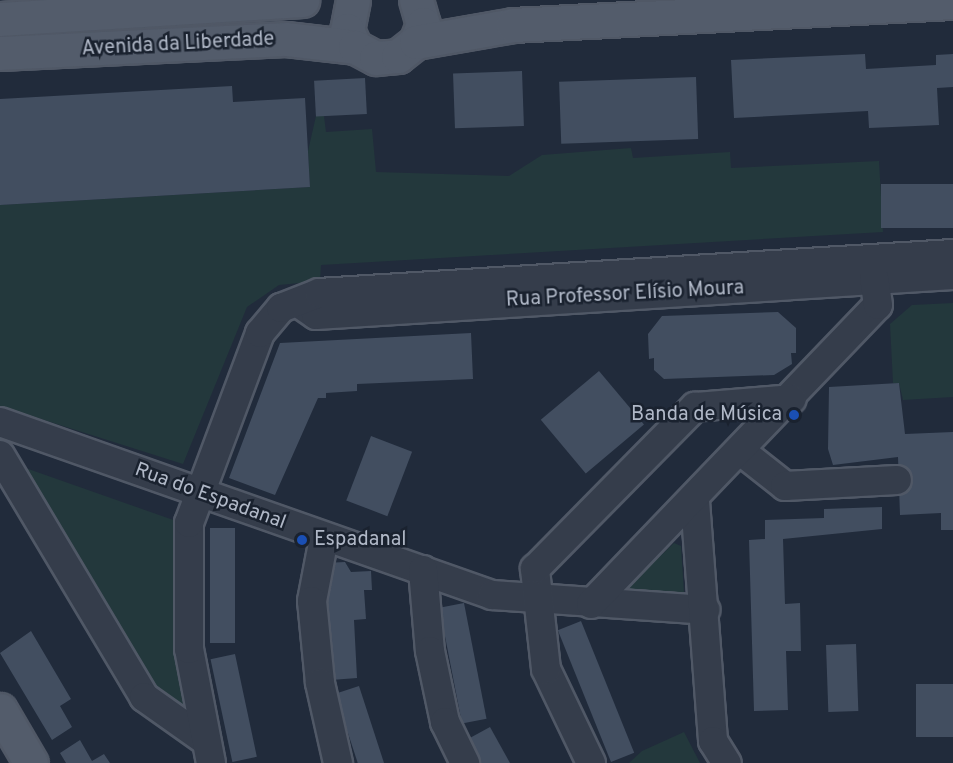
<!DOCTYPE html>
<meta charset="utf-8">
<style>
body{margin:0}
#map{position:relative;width:953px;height:763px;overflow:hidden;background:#212b3b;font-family:Overpass,sans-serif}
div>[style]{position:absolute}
.green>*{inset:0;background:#23383c}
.building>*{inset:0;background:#424e60;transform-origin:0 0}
.roads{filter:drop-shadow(2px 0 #505866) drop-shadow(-2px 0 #505866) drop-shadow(0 2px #505866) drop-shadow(0 -2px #505866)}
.minor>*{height:28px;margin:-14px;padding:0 14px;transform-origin:14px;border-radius:14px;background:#353d4b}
.major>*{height:33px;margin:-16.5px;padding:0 16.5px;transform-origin:16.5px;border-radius:16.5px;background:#535c6b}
.dots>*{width:16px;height:16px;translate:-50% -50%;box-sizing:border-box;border:3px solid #1a222f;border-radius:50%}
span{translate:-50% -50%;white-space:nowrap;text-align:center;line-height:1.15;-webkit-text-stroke:5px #1a222f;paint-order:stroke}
.street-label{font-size:20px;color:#b0b8c7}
.poi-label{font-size:20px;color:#b0b8c7}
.right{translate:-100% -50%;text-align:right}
.left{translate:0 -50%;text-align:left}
</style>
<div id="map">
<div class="green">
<i style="clip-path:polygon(316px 116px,324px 116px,326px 132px,372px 129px,376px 172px,509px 176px,542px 155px,631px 148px,633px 158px,730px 152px,731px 168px,879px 161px,883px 232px,321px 265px,320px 281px,279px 285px,247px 307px,183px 464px,0 406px,0 205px,310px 187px,308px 151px)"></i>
<i style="clip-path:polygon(953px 303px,953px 397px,903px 400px,899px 383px,893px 383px,890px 324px,912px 305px)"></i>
<i style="clip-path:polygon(17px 465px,179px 522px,189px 716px,152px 687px)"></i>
<i style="clip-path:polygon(674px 543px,681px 546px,684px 593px,678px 598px,630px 593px,627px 588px)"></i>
<i style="clip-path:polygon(684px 732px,700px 763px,629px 763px,642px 751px)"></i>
</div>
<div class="building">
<i style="clip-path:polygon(865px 54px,866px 69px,936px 65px,936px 55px,953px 54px,953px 87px,937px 88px,939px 125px,869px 128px,868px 111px,734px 118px,731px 60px)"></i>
<i style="left:522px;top:71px;width:55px;height:69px;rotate:88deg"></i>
<i style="left:696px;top:77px;width:62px;height:137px;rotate:88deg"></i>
<i style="left:365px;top:78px;width:36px;height:51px;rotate:87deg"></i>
<i style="clip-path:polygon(232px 86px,233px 102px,305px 98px,310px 187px,0 205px,0 99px)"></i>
<i style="left:953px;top:184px;width:44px;height:72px;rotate:90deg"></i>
<i style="clip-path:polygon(778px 312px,796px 328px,796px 353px,791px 353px,792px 364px,774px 375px,664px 379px,654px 370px,654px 358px,649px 359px,648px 334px,662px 316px)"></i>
<i style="clip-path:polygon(471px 333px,473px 379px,357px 384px,357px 391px,326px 393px,326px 398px,318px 398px,275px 495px,229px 478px,280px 343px)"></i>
<i style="left:599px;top:371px;width:70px;height:76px;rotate:50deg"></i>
<i style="clip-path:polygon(899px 383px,905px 434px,953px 432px,953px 530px,941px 530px,941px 513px,900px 515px,898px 457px,833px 465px,828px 449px,829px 387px)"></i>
<i style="left:371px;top:436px;width:44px;height:69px;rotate:21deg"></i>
<i style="clip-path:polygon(882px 507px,882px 529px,783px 539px,785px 604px,800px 603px,801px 651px,786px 651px,788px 710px,754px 711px,749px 540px,765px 539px,765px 520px,824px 518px,824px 509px)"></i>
<i style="left:210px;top:528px;width:25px;height:115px"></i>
<i style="clip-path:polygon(345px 562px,351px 572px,371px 571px,372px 590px,364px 590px,366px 619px,354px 620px,357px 678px,331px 680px,325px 563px)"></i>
<i style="left:464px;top:603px;width:118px;height:25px;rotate:79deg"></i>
<i style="left:581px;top:621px;width:142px;height:25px;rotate:68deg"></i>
<i style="clip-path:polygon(31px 631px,71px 699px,60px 706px,72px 727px,52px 740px,0 653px)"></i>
<i style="left:856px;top:644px;width:67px;height:30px;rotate:88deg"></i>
<i style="left:235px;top:654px;width:105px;height:25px;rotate:78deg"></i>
<i style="left:953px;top:684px;width:53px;height:37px;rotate:90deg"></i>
<i style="left:359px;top:686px;width:81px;height:25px;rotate:72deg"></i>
<i style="clip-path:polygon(490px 727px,510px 763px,481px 763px,468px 739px)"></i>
<i style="clip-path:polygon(80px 740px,92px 761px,104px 754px,110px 763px,66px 763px,60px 753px)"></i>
</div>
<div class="roads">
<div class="minor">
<i style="left:300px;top:304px;width:19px;rotate:35deg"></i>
<i style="left:316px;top:315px;width:638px;rotate:-3.59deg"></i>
<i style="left:0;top:422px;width:522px;rotate:19.37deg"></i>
<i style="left:492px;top:595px;width:214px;rotate:4deg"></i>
<i style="left:742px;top:452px;width:55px;rotate:38.3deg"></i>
<i style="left:785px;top:486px;width:112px;rotate:-3.1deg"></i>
<i style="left:0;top:455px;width:282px;rotate:59.2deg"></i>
<i style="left:144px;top:697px;width:71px;rotate:35.3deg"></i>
<i style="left:695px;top:501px;width:241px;rotate:85.7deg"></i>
<i style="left:713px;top:741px;width:26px;rotate:58deg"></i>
<i style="left:324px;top:538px;width:64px;rotate:100.8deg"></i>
<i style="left:312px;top:601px;width:82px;rotate:84.4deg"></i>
<i style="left:320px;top:683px;width:82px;rotate:77.3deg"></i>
<i style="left:423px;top:570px;width:81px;rotate:85.1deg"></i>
<i style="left:430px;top:651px;width:73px;rotate:78.1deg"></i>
<i style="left:445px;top:722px;width:46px;rotate:64deg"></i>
<i style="left:591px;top:604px;width:414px;rotate:-46.2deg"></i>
<i style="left:878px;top:305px;width:27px;rotate:-98deg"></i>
<i style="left:211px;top:763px;width:116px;rotate:-100.9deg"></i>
<i style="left:189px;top:649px;width:126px;rotate:-90deg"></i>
<i style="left:189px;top:523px;width:203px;rotate:-69.5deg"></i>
<i style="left:260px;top:333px;width:33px;rotate:-50deg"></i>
<i style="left:281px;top:308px;width:41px;rotate:-21.5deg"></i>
<i style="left:319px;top:293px;width:635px;rotate:-3.52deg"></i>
<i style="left:591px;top:763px;width:104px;rotate:-115.6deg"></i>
<i style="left:546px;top:669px;width:101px;rotate:-96.3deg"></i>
<i style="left:535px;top:569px;width:228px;rotate:-45.4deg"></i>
<i style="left:695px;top:407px;width:97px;rotate:-4.7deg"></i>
</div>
<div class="major">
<i style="left:353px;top:0;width:31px;rotate:101deg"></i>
<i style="left:347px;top:30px;width:19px;rotate:65deg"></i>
<i style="left:416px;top:0;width:25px;rotate:74deg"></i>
<i style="left:423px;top:24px;width:19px;rotate:111deg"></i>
<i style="left:0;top:19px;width:303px;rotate:-3.6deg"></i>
<i style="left:0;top:53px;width:286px;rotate:-2.8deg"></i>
<i style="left:286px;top:39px;width:69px;rotate:6.6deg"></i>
<i style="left:355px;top:47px;width:24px;rotate:28deg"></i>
<i style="left:376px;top:58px;width:22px;rotate:-5deg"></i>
<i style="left:398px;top:56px;width:23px;rotate:-38deg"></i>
<i style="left:416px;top:42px;width:98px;rotate:-9.9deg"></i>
<i style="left:513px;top:25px;width:441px;rotate:-3deg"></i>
<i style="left:0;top:710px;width:61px;rotate:59.7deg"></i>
</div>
</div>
<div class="dots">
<i style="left:794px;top:415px;background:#1a4fb4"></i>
<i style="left:302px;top:540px;background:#1a4fb4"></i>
</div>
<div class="street-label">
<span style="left:178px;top:45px;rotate:-3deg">Avenida da Liberdade</span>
<span style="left:625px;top:295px;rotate:-3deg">Rua Professor Elísio Moura</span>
<span style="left:210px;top:497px;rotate:20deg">Rua do Espadanal</span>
</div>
<div class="poi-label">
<span class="right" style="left:782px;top:415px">Banda de Música</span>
<span class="left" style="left:314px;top:540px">Espadanal</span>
</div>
</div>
